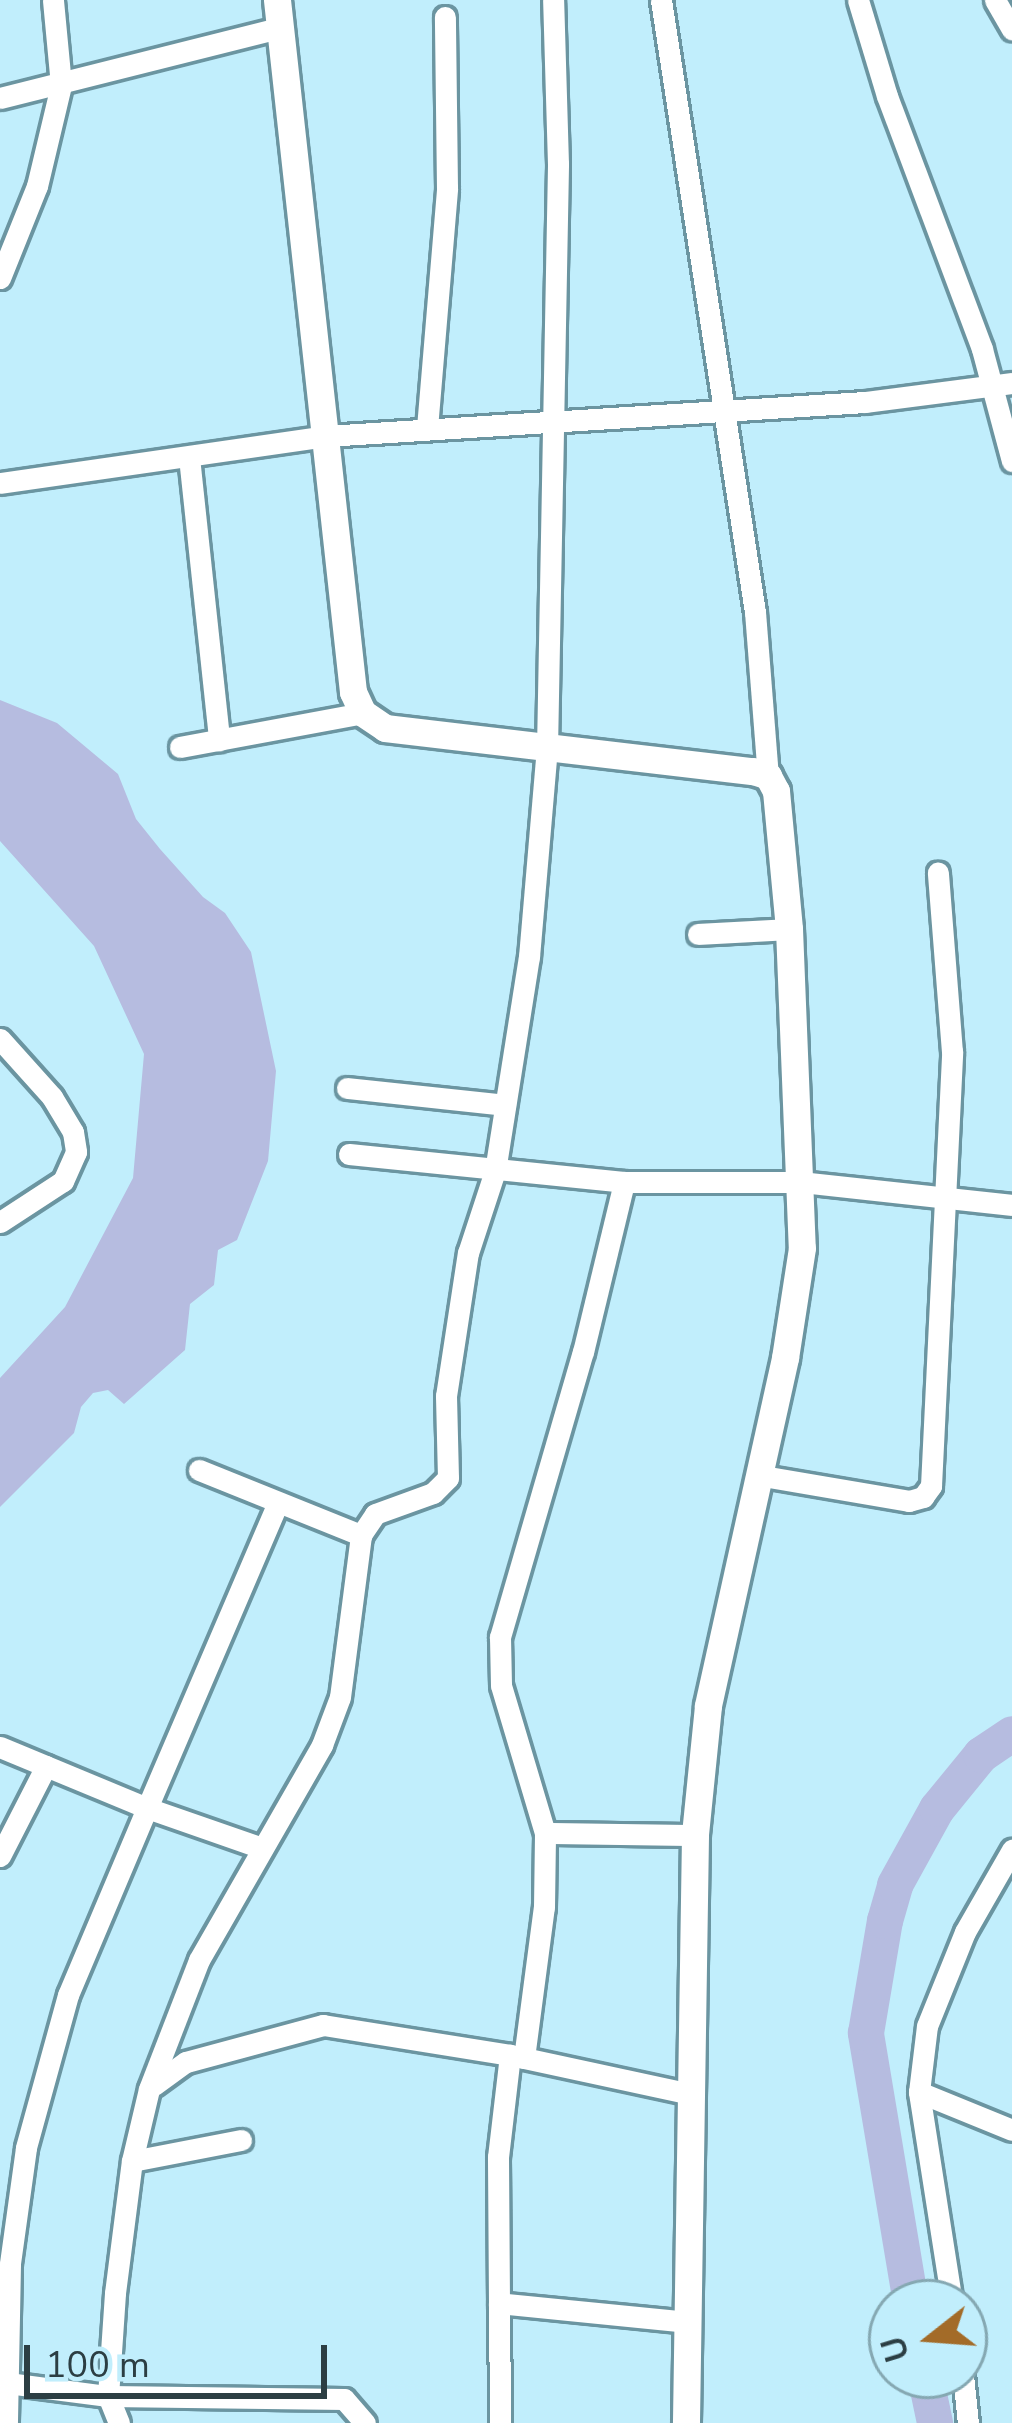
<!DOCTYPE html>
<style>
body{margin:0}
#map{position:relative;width:1012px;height:2423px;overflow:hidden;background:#c1eefc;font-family:"Nunito Sans",sans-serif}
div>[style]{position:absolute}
.water>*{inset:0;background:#b6bce0}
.river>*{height:36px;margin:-18px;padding:0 18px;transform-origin:18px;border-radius:18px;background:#b6bce0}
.roads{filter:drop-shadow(3px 0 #6b95a1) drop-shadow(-3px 0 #6b95a1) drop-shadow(0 3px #6b95a1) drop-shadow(0 -3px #6b95a1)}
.minor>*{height:21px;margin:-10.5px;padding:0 10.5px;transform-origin:10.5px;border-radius:10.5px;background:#fff}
.tertiary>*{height:27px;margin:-13.5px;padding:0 13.5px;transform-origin:13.5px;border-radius:13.5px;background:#fff}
span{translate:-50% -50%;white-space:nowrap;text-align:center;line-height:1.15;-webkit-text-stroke:10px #c1eefc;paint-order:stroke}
.north{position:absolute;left:868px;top:2279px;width:120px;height:120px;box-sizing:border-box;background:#c1eefc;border:3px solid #85a8b2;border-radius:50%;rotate:253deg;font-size:33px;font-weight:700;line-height:48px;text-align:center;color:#2c3e43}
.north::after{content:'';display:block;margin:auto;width:42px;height:54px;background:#a36b28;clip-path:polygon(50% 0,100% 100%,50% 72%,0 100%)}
.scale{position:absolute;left:24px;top:2345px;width:303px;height:54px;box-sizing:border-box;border:6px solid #2c3e43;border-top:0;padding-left:15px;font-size:36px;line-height:42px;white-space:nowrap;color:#2c3e43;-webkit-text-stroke:9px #c1eefc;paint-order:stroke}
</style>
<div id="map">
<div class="water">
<i style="clip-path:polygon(0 700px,57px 723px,118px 774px,136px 819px,160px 849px,203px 897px,225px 913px,251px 952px,276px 1071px,268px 1161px,237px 1240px,218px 1250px,214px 1285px,190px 1304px,185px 1350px,124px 1404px,108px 1390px,93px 1393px,81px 1407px,74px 1433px,0 1507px,0 1378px,65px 1307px,133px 1178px,144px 1054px,94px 946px,0 841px)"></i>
</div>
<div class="river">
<i style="left:911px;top:2303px;width:274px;rotate:-99.5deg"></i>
<i style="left:866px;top:2033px;width:114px;rotate:-80.4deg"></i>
<i style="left:885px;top:1921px;width:37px;rotate:-74deg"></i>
<i style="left:895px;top:1885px;width:87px;rotate:-61.1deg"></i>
<i style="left:937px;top:1809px;width:70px;rotate:-50.8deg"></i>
<i style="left:981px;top:1755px;width:37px;rotate:-34deg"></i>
<i style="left:925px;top:2375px;width:49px;rotate:78.2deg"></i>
</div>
<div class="roads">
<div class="minor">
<i style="left:661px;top:0;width:619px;rotate:81.27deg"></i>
<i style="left:755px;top:612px;width:165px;rotate:85.5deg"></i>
<i style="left:858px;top:0;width:100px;rotate:73.2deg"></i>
<i style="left:887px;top:96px;width:270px;rotate:69.4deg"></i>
<i style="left:982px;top:349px;width:116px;rotate:75deg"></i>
<i style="left:995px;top:0;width:34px;rotate:60deg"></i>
<i style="left:0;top:98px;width:288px;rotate:-14.1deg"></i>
<i style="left:0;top:278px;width:99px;rotate:-68.1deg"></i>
<i style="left:37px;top:186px;width:104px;rotate:-76.6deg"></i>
<i style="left:61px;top:85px;width:85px;rotate:-95.4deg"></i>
<i style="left:427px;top:428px;width:241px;rotate:-85.2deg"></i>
<i style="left:447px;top:188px;width:171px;rotate:-90.7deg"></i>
<i style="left:189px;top:457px;width:285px;rotate:83.9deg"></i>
<i style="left:0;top:483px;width:329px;rotate:-8.2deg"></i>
<i style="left:326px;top:436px;width:540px;rotate:-3.61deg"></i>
<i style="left:865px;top:402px;width:148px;rotate:-7.4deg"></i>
<i style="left:180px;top:747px;width:186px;rotate:-10.5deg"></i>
<i style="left:698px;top:934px;width:91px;rotate:-3.1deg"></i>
<i style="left:0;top:1039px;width:78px;rotate:48.1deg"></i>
<i style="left:52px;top:1097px;width:41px;rotate:59deg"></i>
<i style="left:73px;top:1132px;width:20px;rotate:81deg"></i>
<i style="left:76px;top:1152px;width:32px;rotate:114deg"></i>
<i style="left:63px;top:1181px;width:75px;rotate:146.9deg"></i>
<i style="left:347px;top:1088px;width:159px;rotate:6.1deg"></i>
<i style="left:349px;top:1154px;width:276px;rotate:5.8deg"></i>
<i style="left:624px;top:1182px;width:177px"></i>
<i style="left:801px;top:1182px;width:212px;rotate:6.2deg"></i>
<i style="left:199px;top:1470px;width:175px;rotate:21.9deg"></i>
<i style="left:757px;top:1475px;width:154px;rotate:9.7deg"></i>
<i style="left:909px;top:1501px;width:15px;rotate:-16deg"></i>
<i style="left:923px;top:1497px;width:14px;rotate:-54deg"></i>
<i style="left:931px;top:1486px;width:435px;rotate:-87.2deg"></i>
<i style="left:952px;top:1052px;width:180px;rotate:-94.5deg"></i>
<i style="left:0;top:1747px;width:159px;rotate:22.5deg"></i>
<i style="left:147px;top:1808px;width:203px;rotate:112.9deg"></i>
<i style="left:68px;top:1995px;width:159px;rotate:105.4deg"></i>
<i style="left:26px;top:2148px;width:117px;rotate:97.9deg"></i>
<i style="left:10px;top:2264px;width:159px;rotate:91.1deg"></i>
<i style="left:545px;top:1833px;width:150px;rotate:0.8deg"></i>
<i style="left:262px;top:1848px;width:122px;rotate:-160.8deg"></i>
<i style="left:147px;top:1808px;width:331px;rotate:-66.8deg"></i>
<i style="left:0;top:1856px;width:101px;rotate:-62.9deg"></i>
<i style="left:524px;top:2058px;width:152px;rotate:-82.5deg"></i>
<i style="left:544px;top:1907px;width:74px;rotate:-89.2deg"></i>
<i style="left:545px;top:1833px;width:154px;rotate:-106.6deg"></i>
<i style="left:501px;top:1685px;width:48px;rotate:-91.2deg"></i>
<i style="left:500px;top:1637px;width:297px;rotate:-73.8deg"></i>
<i style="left:583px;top:1352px;width:175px;rotate:-76.4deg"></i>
<i style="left:154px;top:2085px;width:39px;rotate:-36deg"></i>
<i style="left:186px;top:2062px;width:142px;rotate:-15.1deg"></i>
<i style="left:323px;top:2025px;width:189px;rotate:9.1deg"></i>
<i style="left:919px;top:2092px;width:100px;rotate:22.2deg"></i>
<i style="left:132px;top:2161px;width:111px;rotate:-10.9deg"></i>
<i style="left:499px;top:2303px;width:120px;rotate:89.5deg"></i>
<i style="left:952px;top:2303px;width:214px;rotate:-98.9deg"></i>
<i style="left:919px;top:2092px;width:66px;rotate:-83.1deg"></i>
<i style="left:927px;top:2026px;width:101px;rotate:-68deg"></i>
<i style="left:965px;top:1932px;width:95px;rotate:-60.2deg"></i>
<i style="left:688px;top:2322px;width:190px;rotate:-174.3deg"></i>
<i style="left:499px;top:2303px;width:146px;rotate:-90.4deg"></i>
<i style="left:498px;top:2157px;width:103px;rotate:-83.3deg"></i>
<i style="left:510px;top:2055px;width:184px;rotate:12.2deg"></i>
<i style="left:963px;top:2375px;width:48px;rotate:84.1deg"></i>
<i style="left:0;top:2382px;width:109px;rotate:7.4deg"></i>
<i style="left:108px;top:2396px;width:236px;rotate:0.7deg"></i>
<i style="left:344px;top:2399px;width:32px;rotate:49deg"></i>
<i style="left:119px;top:2423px;width:29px;rotate:-112deg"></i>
<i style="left:108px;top:2396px;width:103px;rotate:-86.1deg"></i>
<i style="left:115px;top:2293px;width:133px;rotate:-82.7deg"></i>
<i style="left:132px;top:2161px;width:74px;rotate:-76.7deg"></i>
<i style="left:149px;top:2089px;width:138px;rotate:-68.8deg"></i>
<i style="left:199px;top:1960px;width:248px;rotate:-60.2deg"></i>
<i style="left:322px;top:1745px;width:51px;rotate:-69.4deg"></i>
<i style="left:340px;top:1697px;width:163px;rotate:-82.6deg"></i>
<i style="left:361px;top:1535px;width:25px;rotate:-56deg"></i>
<i style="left:375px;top:1514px;width:62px;rotate:-19.9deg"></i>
<i style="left:433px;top:1493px;width:21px;rotate:-45deg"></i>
<i style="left:448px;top:1478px;width:82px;rotate:-91.4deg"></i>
<i style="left:446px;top:1396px;width:145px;rotate:-81.3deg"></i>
<i style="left:468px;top:1253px;width:86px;rotate:-71.8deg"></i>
<i style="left:495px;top:1171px;width:217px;rotate:-81deg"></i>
<i style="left:529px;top:957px;width:209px;rotate:-85.1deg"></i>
<i style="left:547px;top:749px;width:585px;rotate:-88.92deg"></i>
<i style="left:558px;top:164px;width:164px;rotate:-91.7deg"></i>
</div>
<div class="tertiary">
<i style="left:277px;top:0;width:696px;rotate:83.73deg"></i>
<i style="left:353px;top:692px;width:23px;rotate:65deg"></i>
<i style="left:363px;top:713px;width:27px;rotate:34deg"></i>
<i style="left:385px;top:728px;width:371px;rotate:6.7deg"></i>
<i style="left:753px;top:771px;width:16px;rotate:18deg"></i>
<i style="left:768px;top:776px;width:17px;rotate:62deg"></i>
<i style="left:776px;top:791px;width:139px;rotate:84.6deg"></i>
<i style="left:789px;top:929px;width:319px;rotate:87.7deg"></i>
<i style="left:802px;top:1248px;width:111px;rotate:98.8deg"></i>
<i style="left:785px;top:1358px;width:356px;rotate:102.5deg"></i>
<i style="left:708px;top:1706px;width:130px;rotate:95.8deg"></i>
<i style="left:695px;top:1835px;width:588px;rotate:90.88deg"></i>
</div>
</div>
<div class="north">U</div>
<div class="scale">100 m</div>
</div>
